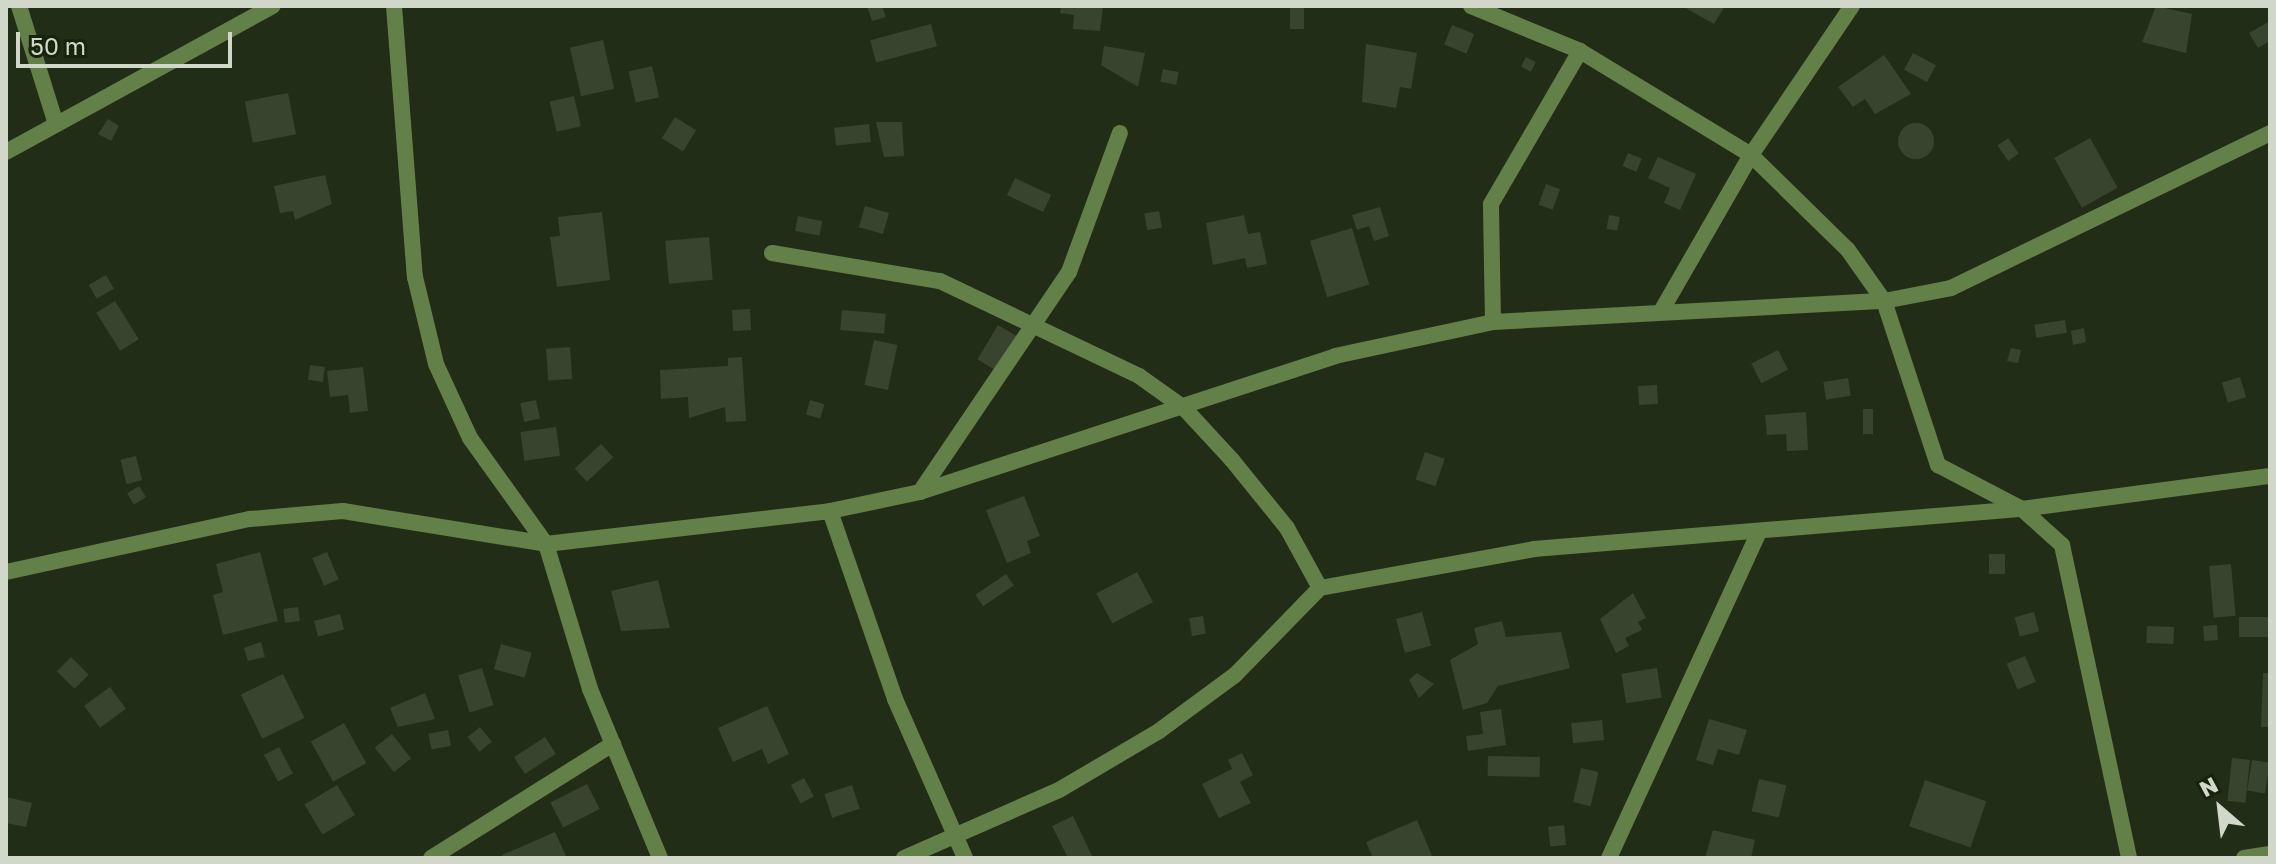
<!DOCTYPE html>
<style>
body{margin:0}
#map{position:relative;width:2276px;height:864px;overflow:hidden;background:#222d17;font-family:"Golos Text",sans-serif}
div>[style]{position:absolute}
.building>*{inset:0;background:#38442d;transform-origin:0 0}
.round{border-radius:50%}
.minor>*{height:16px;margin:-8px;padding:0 8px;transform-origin:8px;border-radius:8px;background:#648049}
.tertiary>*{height:16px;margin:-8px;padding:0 8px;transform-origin:8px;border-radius:8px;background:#648049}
span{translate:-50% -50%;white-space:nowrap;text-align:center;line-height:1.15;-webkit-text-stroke:6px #18230d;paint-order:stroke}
.frame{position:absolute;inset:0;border:8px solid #d1d8ca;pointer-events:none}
.north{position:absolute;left:2180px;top:768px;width:80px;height:80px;-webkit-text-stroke:6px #18230d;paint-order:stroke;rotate:332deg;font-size:22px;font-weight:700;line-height:32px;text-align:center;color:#d1d8ca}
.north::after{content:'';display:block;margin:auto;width:28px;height:36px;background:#d1d8ca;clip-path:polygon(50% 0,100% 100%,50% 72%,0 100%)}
.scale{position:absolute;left:16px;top:32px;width:216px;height:36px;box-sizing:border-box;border:4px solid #d1d8ca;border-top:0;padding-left:10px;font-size:24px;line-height:28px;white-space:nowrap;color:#d1d8ca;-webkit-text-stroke:6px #18230d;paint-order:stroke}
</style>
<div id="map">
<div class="building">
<i style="clip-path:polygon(867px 6px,882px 6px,886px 17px,872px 21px)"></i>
<i style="clip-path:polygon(1061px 6px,1103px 6px,1100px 31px,1073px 29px,1074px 15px,1060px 13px)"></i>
<i style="left:1290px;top:6px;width:14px;height:23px"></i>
<i style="clip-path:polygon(1682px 6px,1725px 6px,1714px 24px)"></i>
<i style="clip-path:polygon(2156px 6px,2192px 14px,2186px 53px,2142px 42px)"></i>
<i style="clip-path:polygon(2270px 21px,2270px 41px,2258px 48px,2249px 33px)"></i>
<i style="left:931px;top:24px;width:23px;height:63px;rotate:75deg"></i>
<i style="left:1452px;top:25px;width:24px;height:21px;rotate:22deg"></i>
<i style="left:603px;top:40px;width:50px;height:34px;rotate:77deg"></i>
<i style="clip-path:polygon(1366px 44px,1417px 53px,1411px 89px,1400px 87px,1396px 108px,1362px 102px)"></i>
<i style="clip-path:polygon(1104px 46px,1145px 53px,1138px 87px,1101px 65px)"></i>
<i style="left:1913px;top:53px;width:26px;height:19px;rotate:28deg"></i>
<i style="clip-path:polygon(1884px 55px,1911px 94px,1875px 114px,1865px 99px,1853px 107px,1838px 87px)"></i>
<i style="left:1526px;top:57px;width:11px;height:11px;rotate:27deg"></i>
<i style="left:652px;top:66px;width:32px;height:24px;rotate:77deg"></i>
<i style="left:1163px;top:69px;width:16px;height:13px;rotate:11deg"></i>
<i style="left:288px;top:93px;width:42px;height:44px;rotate:79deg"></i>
<i style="left:574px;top:96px;width:31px;height:25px;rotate:77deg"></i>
<i style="left:675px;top:117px;width:25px;height:25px;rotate:32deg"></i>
<i style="clip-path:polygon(108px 119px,119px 126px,111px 141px,98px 134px)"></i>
<i style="clip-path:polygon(876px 122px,902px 122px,904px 156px,884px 157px)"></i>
<i class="round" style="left:1898px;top:123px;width:36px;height:36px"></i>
<i style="left:869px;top:124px;width:18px;height:35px;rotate:84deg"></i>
<i style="left:2008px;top:138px;width:19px;height:13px;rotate:55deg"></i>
<i style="left:2090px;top:138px;width:57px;height:41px;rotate:61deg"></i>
<i style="left:1628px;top:153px;width:15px;height:14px;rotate:23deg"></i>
<i style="clip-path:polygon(1658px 157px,1696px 174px,1680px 210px,1664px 203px,1670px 188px,1648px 178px)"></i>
<i style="clip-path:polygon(325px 175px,332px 204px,295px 220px,293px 211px,280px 213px,274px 186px)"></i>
<i style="left:1015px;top:178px;width:40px;height:19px;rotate:25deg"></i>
<i style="left:1546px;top:184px;width:15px;height:22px;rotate:20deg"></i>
<i style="left:865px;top:206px;width:25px;height:22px;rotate:16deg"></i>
<i style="clip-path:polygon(1380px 207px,1389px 236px,1374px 241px,1369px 226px,1357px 230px,1352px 215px)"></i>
<i style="left:1159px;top:211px;width:17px;height:15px;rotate:80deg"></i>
<i style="clip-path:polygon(602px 212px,610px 280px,557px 287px,550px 237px,560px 236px,558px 217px)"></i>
<i style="clip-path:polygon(1244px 215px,1248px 234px,1260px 232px,1267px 264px,1247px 268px,1245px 258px,1213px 265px,1206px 223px)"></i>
<i style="left:1609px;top:215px;width:11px;height:14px;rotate:10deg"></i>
<i style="left:798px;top:216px;width:25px;height:15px;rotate:12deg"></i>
<i style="left:1352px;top:228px;width:59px;height:44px;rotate:73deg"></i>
<i style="left:709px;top:237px;width:43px;height:44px;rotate:85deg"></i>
<i style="left:106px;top:275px;width:16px;height:20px;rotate:60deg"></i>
<i style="left:115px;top:301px;width:45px;height:22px;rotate:58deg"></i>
<i style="left:750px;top:309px;width:21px;height:18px;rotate:87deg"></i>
<i style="left:842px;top:310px;width:44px;height:20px;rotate:5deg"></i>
<i style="left:2065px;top:320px;width:13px;height:31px;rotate:81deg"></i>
<i style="left:998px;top:325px;width:23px;height:40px;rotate:31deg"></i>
<i style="clip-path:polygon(2084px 328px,2086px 342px,2073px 345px,2071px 331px)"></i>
<i style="left:874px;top:340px;width:24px;height:46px;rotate:12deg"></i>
<i style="left:570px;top:347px;width:32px;height:24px;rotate:86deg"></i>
<i style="clip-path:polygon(2011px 348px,2021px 350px,2018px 363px,2007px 361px)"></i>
<i style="left:1778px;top:350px;width:22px;height:30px;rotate:63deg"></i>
<i style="clip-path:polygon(742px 357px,746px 421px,726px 422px,725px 407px,689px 418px,688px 397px,661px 399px,660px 370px,728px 366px,728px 358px)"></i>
<i style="left:310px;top:365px;width:15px;height:15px;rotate:8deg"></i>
<i style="clip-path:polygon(363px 367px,368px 411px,350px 413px,348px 395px,330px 397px,327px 371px)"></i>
<i style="left:2240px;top:377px;width:21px;height:19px;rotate:73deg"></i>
<i style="left:1848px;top:378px;width:18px;height:25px;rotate:81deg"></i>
<i style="left:1657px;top:385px;width:19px;height:19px;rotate:87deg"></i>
<i style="left:536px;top:400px;width:19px;height:16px;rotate:78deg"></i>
<i style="left:810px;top:400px;width:15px;height:15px;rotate:16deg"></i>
<i style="left:1863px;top:409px;width:10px;height:25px"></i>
<i style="clip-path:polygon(1806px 412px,1808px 450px,1787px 451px,1786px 434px,1767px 435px,1765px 415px)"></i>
<i style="left:556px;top:427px;width:29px;height:36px;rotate:82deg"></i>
<i style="left:601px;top:444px;width:18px;height:36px;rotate:47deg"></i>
<i style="left:1425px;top:452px;width:21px;height:29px;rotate:19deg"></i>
<i style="left:136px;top:456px;width:25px;height:16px;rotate:76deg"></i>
<i style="left:139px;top:486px;width:13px;height:14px;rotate:58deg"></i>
<i style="clip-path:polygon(1024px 496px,1040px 536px,1027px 541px,1031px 553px,1007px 563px,986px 510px)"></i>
<i style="clip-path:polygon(260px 552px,278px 621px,223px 635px,213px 595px,223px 592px,216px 564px)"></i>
<i style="left:327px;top:552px;width:30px;height:16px;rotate:67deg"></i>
<i style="left:1989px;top:554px;width:16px;height:20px"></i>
<i style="left:2231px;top:564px;width:52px;height:22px;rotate:85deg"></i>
<i style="left:1137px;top:572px;width:34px;height:46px;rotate:62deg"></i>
<i style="left:1006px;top:574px;width:14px;height:37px;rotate:56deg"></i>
<i style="clip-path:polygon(658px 580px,670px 628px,621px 631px,611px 591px)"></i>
<i style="clip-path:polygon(1633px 593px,1646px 618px,1638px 622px,1642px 630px,1625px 638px,1629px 646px,1616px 653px,1600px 619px)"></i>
<i style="left:298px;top:607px;width:14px;height:15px;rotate:82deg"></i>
<i style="left:1422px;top:612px;width:35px;height:27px;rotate:75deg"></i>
<i style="left:2034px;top:612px;width:20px;height:20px;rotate:75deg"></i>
<i style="left:340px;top:614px;width:16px;height:27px;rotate:75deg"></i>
<i style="left:1203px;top:616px;width:18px;height:14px;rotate:81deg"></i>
<i style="left:2270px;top:617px;width:20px;height:31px;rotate:90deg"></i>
<i style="clip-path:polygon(1502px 621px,1506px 637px,1561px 632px,1570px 668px,1498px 686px,1487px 703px,1463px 710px,1450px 660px,1478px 644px,1474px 628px)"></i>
<i style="left:2217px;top:625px;width:15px;height:14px;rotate:86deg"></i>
<i style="left:2147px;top:626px;width:27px;height:17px;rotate:2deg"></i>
<i style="clip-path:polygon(261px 642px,265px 657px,248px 661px,244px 648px)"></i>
<i style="left:501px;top:644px;width:32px;height:26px;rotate:16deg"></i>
<i style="left:2025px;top:656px;width:28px;height:20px;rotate:67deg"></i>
<i style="left:71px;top:657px;width:25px;height:20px;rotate:45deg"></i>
<i style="left:482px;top:668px;width:39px;height:25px;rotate:73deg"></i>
<i style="left:1657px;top:668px;width:30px;height:36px;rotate:81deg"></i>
<i style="clip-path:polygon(1417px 673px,1434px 684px,1419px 698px,1409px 680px)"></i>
<i style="clip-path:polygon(2263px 673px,2270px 673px,2270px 727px,2261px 727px)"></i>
<i style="left:283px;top:674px;width:49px;height:47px;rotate:64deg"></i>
<i style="left:110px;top:687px;width:27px;height:32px;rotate:54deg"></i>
<i style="clip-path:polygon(425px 693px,435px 719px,398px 727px,390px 708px)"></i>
<i style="clip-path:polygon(767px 706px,789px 754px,768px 764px,762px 749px,733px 762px,718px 728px)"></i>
<i style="clip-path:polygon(1501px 709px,1506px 745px,1468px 751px,1466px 736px,1483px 734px,1480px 712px)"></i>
<i style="clip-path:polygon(1709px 719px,1747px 730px,1739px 755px,1718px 749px,1713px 765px,1696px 760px)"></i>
<i style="left:1602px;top:720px;width:20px;height:31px;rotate:84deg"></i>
<i style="left:344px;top:723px;width:46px;height:38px;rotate:61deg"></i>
<i style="left:480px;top:727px;width:19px;height:16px;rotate:51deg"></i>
<i style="left:448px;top:730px;width:16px;height:20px;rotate:79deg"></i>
<i style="left:392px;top:734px;width:31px;height:22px;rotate:52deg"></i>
<i style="left:545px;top:737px;width:20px;height:37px;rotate:57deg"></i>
<i style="left:279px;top:747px;width:30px;height:17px;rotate:62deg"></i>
<i style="clip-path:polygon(1242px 753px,1253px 775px,1240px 782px,1251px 803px,1219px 818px,1202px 784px,1232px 769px,1228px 760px)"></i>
<i style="left:1488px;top:756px;width:52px;height:20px;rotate:1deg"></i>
<i style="left:2232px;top:758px;width:18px;height:43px;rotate:6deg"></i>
<i style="left:2252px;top:760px;width:18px;height:31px;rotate:9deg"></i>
<i style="left:1581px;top:768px;width:18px;height:35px;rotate:13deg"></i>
<i style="left:804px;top:778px;width:21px;height:15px;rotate:62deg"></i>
<i style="left:1759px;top:779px;width:28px;height:33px;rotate:13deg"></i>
<i style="left:1925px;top:780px;width:65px;height:49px;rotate:19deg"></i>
<i style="left:587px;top:784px;width:28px;height:41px;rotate:63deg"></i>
<i style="left:337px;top:785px;width:35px;height:38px;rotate:59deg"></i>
<i style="left:852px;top:785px;width:25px;height:29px;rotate:72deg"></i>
<i style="clip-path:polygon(6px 797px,32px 803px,26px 827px,6px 823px)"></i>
<i style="clip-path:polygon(1073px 816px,1093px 858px,1068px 858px,1052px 826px)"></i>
<i style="clip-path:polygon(1417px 820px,1433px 858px,1373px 858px,1366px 842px)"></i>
<i style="left:1564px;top:825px;width:20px;height:16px;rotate:84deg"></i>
<i style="clip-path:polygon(1713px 830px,1755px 840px,1751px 858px,1705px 858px)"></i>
<i style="clip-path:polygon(555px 832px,567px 858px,503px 858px,502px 855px)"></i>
</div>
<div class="minor">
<i style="left:19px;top:6px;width:124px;rotate:72.6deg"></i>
<i style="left:394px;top:6px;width:272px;rotate:85.6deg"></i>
<i style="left:415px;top:277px;width:89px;rotate:76.4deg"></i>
<i style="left:436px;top:364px;width:81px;rotate:65.3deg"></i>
<i style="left:470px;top:438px;width:130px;rotate:54.4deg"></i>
<i style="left:546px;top:544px;width:152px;rotate:73.1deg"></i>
<i style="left:590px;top:689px;width:183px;rotate:67.5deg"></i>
<i style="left:1471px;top:6px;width:118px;rotate:22.4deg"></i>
<i style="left:1580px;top:51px;width:200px;rotate:31.3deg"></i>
<i style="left:1751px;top:155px;width:136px;rotate:44.4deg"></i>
<i style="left:1848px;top:250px;width:62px;rotate:54.8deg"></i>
<i style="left:1884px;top:301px;width:173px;rotate:71.8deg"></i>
<i style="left:1938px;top:465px;width:95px;rotate:27.6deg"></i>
<i style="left:2022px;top:509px;width:54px;rotate:42deg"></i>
<i style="left:2062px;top:545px;width:320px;rotate:77.9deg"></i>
<i style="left:772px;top:253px;width:170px;rotate:9.5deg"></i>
<i style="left:940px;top:281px;width:221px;rotate:25.5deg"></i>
<i style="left:1139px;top:376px;width:55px;rotate:35.4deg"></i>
<i style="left:1184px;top:408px;width:71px;rotate:47.3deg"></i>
<i style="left:1232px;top:460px;width:87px;rotate:51deg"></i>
<i style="left:1287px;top:528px;width:68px;rotate:61.2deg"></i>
<i style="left:1663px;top:308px;width:177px;rotate:-60.1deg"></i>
<i style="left:1751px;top:155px;width:180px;rotate:-55.9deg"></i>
<i style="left:1493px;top:322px;width:118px;rotate:-91deg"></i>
<i style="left:1491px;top:204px;width:177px;rotate:-59.8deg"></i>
<i style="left:920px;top:492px;width:266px;rotate:-55.9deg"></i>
<i style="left:1069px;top:272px;width:148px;rotate:-69.9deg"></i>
<i style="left:830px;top:511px;width:199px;rotate:70.9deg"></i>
<i style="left:895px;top:699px;width:174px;rotate:66.2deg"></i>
<i style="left:6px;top:572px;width:250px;rotate:-12.3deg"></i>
<i style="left:250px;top:519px;width:93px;rotate:-4.9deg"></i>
<i style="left:343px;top:511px;width:206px;rotate:9.2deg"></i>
<i style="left:546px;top:544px;width:286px;rotate:-6.6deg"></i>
<i style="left:830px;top:511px;width:92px;rotate:-11.9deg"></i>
<i style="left:920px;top:492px;width:437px;rotate:-18.1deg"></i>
<i style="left:1335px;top:356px;width:162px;rotate:-12.1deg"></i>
<i style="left:1493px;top:322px;width:392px;rotate:-3.1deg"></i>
<i style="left:1884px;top:301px;width:68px;rotate:-11deg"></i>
<i style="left:1951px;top:288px;width:355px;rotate:-25.9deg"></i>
<i style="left:431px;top:858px;width:215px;rotate:-32.1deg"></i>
<i style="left:904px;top:858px;width:169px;rotate:-23.7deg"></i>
<i style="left:1059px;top:790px;width:116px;rotate:-30.5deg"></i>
<i style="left:1159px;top:731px;width:94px;rotate:-36.4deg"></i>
<i style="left:1235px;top:675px;width:122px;rotate:-45.7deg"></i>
<i style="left:1320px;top:588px;width:218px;rotate:-10.3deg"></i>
<i style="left:1534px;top:549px;width:490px;rotate:-4.7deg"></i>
<i style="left:2022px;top:509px;width:250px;rotate:-7.6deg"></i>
<i style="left:1609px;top:858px;width:357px;rotate:-65.3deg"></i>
<i style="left:2244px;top:858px;width:26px;rotate:-9deg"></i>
</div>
<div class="tertiary">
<i style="left:6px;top:152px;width:304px;rotate:-28.7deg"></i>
</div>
<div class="frame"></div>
<div class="north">N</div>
<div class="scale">50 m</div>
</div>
